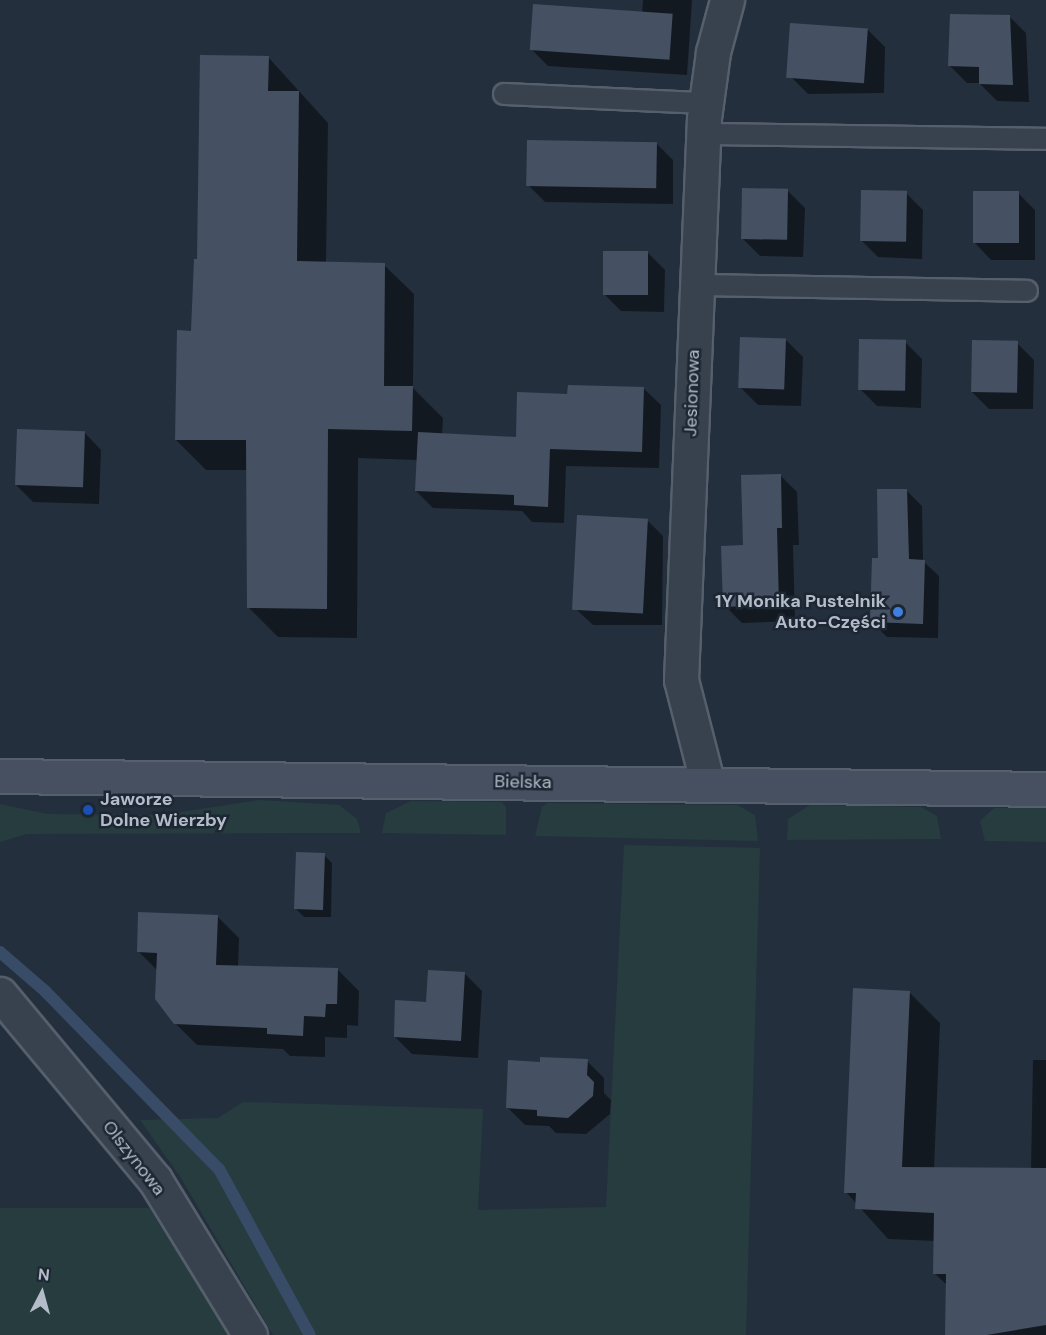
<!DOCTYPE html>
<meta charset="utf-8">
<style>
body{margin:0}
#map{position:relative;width:1046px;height:1335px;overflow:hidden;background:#242f3e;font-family:"DM Sans",sans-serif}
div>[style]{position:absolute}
.green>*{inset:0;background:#263c3f}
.shadow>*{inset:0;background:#0007}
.stream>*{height:12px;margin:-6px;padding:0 6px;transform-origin:6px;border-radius:6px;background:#394c67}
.building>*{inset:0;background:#455162;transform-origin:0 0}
.roads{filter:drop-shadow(2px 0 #565f6c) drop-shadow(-2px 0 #565f6c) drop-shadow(0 2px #565f6c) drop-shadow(0 -2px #565f6c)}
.lane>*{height:20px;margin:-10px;padding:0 10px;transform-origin:10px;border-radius:10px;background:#38414e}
.street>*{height:33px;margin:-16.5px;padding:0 16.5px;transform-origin:16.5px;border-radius:16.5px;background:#38414e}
.secondary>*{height:33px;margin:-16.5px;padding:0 16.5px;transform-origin:16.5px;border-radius:16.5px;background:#465061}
.dots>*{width:16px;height:16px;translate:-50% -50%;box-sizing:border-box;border:3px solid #1d2633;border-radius:50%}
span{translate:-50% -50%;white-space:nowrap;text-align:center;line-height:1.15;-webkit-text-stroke:5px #1d2633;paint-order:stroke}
.street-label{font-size:18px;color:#b4bcc9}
.poi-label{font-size:18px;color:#b4bcc9;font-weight:700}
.right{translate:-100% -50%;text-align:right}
.left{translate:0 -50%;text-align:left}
.north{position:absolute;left:12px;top:1263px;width:60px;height:60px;-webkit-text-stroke:4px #1d2633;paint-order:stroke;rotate:6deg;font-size:16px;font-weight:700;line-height:24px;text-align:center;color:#b4bcc9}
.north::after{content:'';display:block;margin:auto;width:21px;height:27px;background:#b4bcc9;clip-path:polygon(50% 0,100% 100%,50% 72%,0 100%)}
</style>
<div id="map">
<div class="green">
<i style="clip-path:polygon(259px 800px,339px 805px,357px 819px,361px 833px,27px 834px,0 842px,0 804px,47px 814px,161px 815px)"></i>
<i style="clip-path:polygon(411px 801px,502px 802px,506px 807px,506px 835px,382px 833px,386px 813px)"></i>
<i style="clip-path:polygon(547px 803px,737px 805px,755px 815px,758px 841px,535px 836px,542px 807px)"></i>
<i style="clip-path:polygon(810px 805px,921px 807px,937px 816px,941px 839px,787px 840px,788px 819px)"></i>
<i style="clip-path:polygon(994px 808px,1046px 808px,1046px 842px,985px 841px,980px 821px)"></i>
<i style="clip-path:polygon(624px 845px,760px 848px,746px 1335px,273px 1335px,181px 1178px,140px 1120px,218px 1118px,243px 1102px,483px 1109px,478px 1210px,606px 1207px)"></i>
<i style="clip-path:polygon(0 1208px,149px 1208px,231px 1335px,0 1335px)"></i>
</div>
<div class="shadow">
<i style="clip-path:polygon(643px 0,692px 0,687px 75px,548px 66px,531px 49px,642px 15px)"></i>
<i style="clip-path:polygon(1009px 16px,1026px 33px,1029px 102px,997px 101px,979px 83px,967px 83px,950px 66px)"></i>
<i style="clip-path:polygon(792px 25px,868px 30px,885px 47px,884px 93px,808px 94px,791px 77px)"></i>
<i style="clip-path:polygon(268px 57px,328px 123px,326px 263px,384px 265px,414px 294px,413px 388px,443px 418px,442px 435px,517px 439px,569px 395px,643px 388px,661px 405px,659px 468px,566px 466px,564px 523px,532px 522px,522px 511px,433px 508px,416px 491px,418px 460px,358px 458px,357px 638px,278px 637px,248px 607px,247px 470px,206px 470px,176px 440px,193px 332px,199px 261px)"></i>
<i style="clip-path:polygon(656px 143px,673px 160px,673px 204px,545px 202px,528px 185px)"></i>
<i style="clip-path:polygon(787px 190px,805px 208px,803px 257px,760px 256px,743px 239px)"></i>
<i style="clip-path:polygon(906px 193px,923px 210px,922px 259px,878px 257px,861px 240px)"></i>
<i style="clip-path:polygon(1018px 193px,1035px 210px,1035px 260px,991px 260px,974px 242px)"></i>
<i style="clip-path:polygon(648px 253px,665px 270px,664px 312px,621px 311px,604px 294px)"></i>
<i style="clip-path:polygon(786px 340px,803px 357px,801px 406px,758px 405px,741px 388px)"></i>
<i style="clip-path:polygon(905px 342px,922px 359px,921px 408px,877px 406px,860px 389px)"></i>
<i style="clip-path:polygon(1017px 343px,1034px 360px,1033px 409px,989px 409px,972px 392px)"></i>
<i style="clip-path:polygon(84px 432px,101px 450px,99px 504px,33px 502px,16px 485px)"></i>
<i style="clip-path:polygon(780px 475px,797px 492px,799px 545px,793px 545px,795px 621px,742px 623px,725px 606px,745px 547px)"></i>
<i style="clip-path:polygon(907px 491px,922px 506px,923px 561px,939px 576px,938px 638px,887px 637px,872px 622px,880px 560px)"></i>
<i style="clip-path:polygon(647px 520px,663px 536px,662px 625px,593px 625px,577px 610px)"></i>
<i style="clip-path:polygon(324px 855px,332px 863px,331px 917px,304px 917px,296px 909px)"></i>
<i style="clip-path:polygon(217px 916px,239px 938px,238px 967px,337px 969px,359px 991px,358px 1026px,347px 1025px,347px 1038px,325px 1037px,325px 1057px,290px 1056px,283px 1049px,197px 1045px,175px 1023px,158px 971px,138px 951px)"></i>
<i style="clip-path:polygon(465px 974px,482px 991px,478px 1058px,412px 1054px,395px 1037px)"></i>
<i style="clip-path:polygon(909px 992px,940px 1023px,934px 1169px,1031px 1169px,1033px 1060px,1046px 1060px,1046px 1335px,947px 1335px,948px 1286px,934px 1273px,935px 1241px,888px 1239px,846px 1192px)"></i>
<i style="clip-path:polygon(587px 1061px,604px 1078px,604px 1093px,611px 1100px,610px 1114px,586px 1134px,556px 1133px,549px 1126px,525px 1125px,508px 1108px,541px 1063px)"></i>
</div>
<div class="stream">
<i style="left:0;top:952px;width:60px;rotate:40.9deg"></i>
<i style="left:45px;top:991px;width:249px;rotate:45.7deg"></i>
<i style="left:219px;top:1169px;width:189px;rotate:61.3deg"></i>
</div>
<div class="building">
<i style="left:533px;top:4px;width:140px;height:46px;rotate:4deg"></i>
<i style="clip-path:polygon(950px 14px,1010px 15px,1013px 85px,979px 84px,979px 67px,948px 66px)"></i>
<i style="left:790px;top:23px;width:78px;height:55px;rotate:4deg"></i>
<i style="clip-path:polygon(200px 55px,269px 56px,268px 91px,299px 91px,297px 261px,385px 263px,384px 386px,413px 386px,412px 431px,328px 429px,327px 609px,247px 608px,246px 440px,175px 440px,177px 330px,191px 331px,194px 259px,197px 259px)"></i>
<i style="left:527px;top:140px;width:130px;height:46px;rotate:1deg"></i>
<i style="left:742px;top:188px;width:46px;height:51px;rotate:1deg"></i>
<i style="left:861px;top:190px;width:46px;height:51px;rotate:1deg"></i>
<i style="left:973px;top:191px;width:46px;height:52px"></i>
<i style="left:603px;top:251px;width:45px;height:44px"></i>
<i style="left:740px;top:337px;width:46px;height:51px;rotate:2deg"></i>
<i style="left:859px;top:339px;width:47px;height:51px;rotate:1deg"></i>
<i style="left:972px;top:340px;width:46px;height:52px;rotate:1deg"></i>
<i style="clip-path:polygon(568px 385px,644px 387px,642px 452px,550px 449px,548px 507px,514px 505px,514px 495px,415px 491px,418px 432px,516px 437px,517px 392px,567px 394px)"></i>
<i style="left:17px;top:429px;width:68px;height:56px;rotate:2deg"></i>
<i style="clip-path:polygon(781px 474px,782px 528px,777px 528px,779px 605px,723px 607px,721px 546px,743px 545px,741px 475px)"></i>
<i style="clip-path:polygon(877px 489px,907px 489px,909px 559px,925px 560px,923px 624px,870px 622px,872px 558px,878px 558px)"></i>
<i style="left:577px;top:515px;width:71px;height:95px;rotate:3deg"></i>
<i style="left:296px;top:852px;width:29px;height:57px;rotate:2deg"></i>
<i style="clip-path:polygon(138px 912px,218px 915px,216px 965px,338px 968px,337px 1004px,326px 1004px,325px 1017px,304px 1016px,303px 1036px,267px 1034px,267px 1028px,174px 1024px,155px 999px,157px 953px,137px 952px)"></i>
<i style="clip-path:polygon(428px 970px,465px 972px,461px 1041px,394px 1037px,395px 1000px,426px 1002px)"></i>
<i style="clip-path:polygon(853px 988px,910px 991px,902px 1167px,1046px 1168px,1046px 1325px,987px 1335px,945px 1335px,946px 1274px,933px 1274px,934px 1213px,855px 1209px,856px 1193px,844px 1193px)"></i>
<i style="clip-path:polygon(540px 1057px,588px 1059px,587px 1075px,594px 1082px,593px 1096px,568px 1118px,537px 1116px,537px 1110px,506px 1108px,508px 1060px,540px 1062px)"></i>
</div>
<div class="roads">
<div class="lane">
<i style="left:504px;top:94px;width:202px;rotate:2.6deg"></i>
<i style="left:703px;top:134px;width:343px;rotate:0.8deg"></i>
<i style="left:697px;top:285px;width:330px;rotate:1deg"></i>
</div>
<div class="street">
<i style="left:708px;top:785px;width:108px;rotate:-104.4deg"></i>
<i style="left:681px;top:680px;width:562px;rotate:-87.66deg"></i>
<i style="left:704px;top:118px;width:67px;rotate:-82.2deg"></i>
<i style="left:713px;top:52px;width:54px;rotate:-74.9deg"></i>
<i style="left:0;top:994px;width:242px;rotate:50.2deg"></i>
<i style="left:155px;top:1180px;width:182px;rotate:58.5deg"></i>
</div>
<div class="secondary">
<i style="left:0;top:776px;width:1046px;rotate:0.71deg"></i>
</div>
</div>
<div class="dots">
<i style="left:898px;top:612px;background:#3f7fe0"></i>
<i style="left:88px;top:810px;background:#1a4fb4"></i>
</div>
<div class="street-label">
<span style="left:692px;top:393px;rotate:-88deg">Jesionowa</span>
<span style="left:523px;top:782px;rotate:1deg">Bielska</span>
<span style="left:134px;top:1158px;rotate:52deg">Olszynowa</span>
</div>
<div class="poi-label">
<span class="right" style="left:886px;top:612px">1Y Monika Pustelnik<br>Auto-Części</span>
<span class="left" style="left:100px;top:810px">Jaworze<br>Dolne Wierzby</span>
</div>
<div class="north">N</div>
</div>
